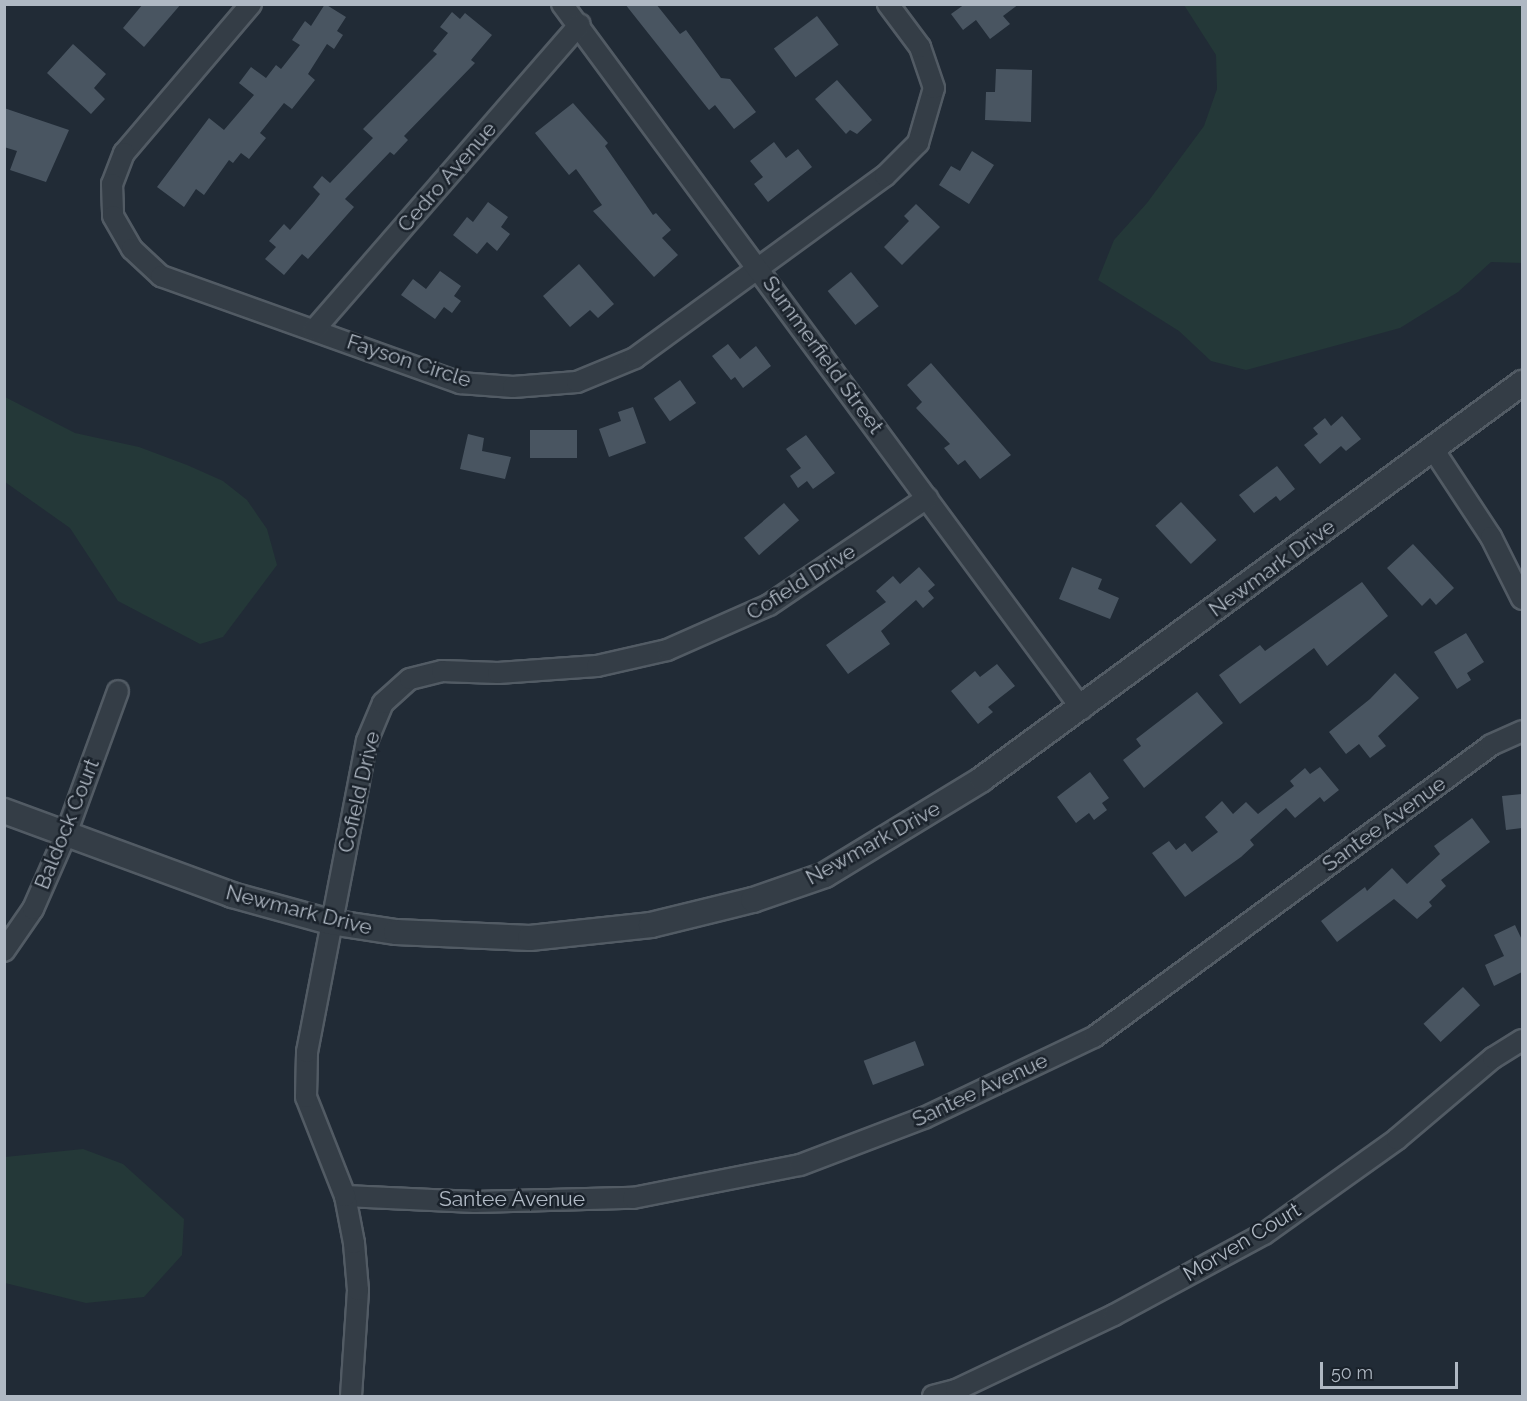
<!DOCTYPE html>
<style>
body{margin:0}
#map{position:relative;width:1527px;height:1401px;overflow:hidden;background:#212b36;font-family:Raleway,sans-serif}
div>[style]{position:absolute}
.green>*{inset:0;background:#243838}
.building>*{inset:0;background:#495561;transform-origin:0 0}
.roads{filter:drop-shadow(2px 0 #525b64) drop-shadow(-2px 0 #525b64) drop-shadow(0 2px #525b64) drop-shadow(0 -2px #525b64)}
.minor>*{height:20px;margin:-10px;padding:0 10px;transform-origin:10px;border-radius:10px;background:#343d46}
.tertiary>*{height:24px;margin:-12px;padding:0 12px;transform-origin:12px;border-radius:12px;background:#343d46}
span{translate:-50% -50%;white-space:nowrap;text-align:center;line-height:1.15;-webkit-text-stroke:5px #1a222b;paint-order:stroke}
.street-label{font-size:21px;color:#afb8c3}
.frame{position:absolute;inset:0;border:6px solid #afb8c3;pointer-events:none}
.scale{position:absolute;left:1320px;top:1362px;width:138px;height:27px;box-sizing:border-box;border:3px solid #afb8c3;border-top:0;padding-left:8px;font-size:18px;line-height:21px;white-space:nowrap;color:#afb8c3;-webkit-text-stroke:4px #1a222b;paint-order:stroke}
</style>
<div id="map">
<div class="green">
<i style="clip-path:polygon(1184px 5px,1522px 5px,1522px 263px,1491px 262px,1458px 292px,1400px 328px,1246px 370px,1211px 361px,1179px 331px,1098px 280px,1114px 240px,1147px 203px,1204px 126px,1217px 89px,1216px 55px)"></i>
<i style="clip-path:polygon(5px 397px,75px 433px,139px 447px,187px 465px,223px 481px,247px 500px,267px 529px,277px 565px,223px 637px,200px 644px,118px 601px,70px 528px,5px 482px)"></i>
<i style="clip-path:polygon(83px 1149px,123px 1164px,184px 1219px,182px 1255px,144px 1297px,86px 1303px,5px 1283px,5px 1157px)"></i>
</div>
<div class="building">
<i style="clip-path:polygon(143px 4px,181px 4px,144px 47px,123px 28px)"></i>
<i style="clip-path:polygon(325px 4px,346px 17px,337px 31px,343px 35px,334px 49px,327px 44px,308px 74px,315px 80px,292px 109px,284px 103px,260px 133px,266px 138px,249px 159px,241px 153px,233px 163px,229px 160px,204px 195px,196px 189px,184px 207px,157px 187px,209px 118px,224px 130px,254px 95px,239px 83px,251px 67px,266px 78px,276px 65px,281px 69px,300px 45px,292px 40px,305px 21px,311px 26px)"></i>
<i style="clip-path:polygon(625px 4px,656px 4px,680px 34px,686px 30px,721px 78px,730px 79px,756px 112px,734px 129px,715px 105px,709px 110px)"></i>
<i style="clip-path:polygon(965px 4px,1019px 4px,1003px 16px,1010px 24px,990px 39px,976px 20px,963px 30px,951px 14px)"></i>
<i style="clip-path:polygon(452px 12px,460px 19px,465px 13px,492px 35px,471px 60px,475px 63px,404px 136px,408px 140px,394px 155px,390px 152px,345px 199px,354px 207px,308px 259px,302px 254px,284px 275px,265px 259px,276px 247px,269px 241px,284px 224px,290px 230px,314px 202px,320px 194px,313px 187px,322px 176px,330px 183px,373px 138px,363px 129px,437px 54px,433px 51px,448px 33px,440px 27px)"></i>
<i style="left:817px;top:16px;width:36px;height:54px;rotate:53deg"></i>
<i style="clip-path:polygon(73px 44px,106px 74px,94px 88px,105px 99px,91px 114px,47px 73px)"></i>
<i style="clip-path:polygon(996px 69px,1032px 70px,1031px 122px,985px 120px,986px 92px,995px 92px)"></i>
<i style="clip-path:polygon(837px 80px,872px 120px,857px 134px,850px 130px,846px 134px,815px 99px)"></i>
<i style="clip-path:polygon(573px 103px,608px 143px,605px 146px,653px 215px,656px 213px,671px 230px,662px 238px,678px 255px,654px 277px,593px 211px,602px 205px,576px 169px,569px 175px,535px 133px)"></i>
<i style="clip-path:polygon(4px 108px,69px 130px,46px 182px,10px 170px,17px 151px,4px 147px)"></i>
<i style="clip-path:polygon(774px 142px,786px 158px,798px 149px,812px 167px,768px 202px,754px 184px,763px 177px,750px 161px)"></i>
<i style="clip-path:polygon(972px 151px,994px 165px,969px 204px,939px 185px,951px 166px,960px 171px)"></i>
<i style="clip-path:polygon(488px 202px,508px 217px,501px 227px,510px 234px,497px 251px,487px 242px,477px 254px,453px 235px,467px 217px,473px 222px)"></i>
<i style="clip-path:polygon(916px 204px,940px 227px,902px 265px,884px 247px,909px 221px,904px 216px)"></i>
<i style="clip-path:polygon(579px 264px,614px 304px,598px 318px,590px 310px,570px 327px,543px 296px)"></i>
<i style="clip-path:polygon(440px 271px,461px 286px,454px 296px,461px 301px,452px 313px,444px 307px,435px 319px,401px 295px,413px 279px,426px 289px)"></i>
<i style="left:851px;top:272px;width:44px;height:30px;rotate:51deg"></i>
<i style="clip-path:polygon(728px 344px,740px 359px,756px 346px,771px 366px,743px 388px,735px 377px,731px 380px,712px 356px)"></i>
<i style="clip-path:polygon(931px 363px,1011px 455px,980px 479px,965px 460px,958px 465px,944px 448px,950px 444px,916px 408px,922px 402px,907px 385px)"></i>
<i style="left:680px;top:380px;width:28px;height:32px;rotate:55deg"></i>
<i style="clip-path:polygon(633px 407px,646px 443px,609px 457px,599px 429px,621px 421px,618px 412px)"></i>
<i style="clip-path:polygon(1342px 416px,1361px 439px,1346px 451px,1341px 446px,1320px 464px,1304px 445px,1318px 434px,1313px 428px,1325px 418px,1331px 426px)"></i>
<i style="left:530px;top:430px;width:47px;height:28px"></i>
<i style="clip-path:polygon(468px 434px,484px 438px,482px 451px,511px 457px,505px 479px,460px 469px)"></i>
<i style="clip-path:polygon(806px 435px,835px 473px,813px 489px,807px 481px,798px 488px,790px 476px,801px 468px,786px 449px)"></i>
<i style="clip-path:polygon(1277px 466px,1295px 489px,1280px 501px,1276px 496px,1254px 513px,1239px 495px)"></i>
<i style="left:1181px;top:502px;width:52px;height:35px;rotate:47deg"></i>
<i style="left:784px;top:503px;width:23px;height:53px;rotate:49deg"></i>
<i style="clip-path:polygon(1413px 544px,1454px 588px,1436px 605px,1430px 598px,1422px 606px,1387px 568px)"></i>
<i style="clip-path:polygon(919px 567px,935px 585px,928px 591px,934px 598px,923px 608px,916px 600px,881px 631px,890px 644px,848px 674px,826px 645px,886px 602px,876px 591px,893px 576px,900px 584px)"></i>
<i style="clip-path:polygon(1072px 567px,1102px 579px,1098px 589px,1119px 598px,1110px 619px,1059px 599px)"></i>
<i style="clip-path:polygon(1362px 582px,1388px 616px,1327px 666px,1314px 648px,1240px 704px,1219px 675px,1260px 645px,1265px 651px)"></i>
<i style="clip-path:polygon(1466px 633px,1484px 662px,1467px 673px,1471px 680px,1457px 689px,1434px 652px)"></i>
<i style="clip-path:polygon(997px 664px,1015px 686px,988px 707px,993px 712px,978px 724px,951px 691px,975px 671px,980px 677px)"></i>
<i style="clip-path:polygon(1395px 673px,1419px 698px,1378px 736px,1386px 746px,1370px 758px,1359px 744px,1346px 754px,1329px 732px,1370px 699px)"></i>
<i style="clip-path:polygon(1197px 692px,1223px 723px,1144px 788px,1123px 760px,1141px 746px,1136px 739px)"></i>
<i style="clip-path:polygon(1320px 767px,1339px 790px,1324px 802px,1320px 797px,1295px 818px,1286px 808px,1250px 840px,1254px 845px,1241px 857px,1185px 897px,1152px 853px,1169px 841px,1176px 850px,1185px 843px,1192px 852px,1218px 832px,1205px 817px,1222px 801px,1233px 814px,1246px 802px,1258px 814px,1294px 786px,1290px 781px,1305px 768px,1310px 774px)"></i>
<i style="clip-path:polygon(1090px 772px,1109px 798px,1102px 803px,1107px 810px,1094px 820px,1089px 813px,1076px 823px,1057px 797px)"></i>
<i style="clip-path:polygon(1522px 794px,1522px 828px,1506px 830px,1502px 796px)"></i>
<i style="clip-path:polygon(1472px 818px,1490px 842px,1441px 880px,1446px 886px,1429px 902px,1432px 906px,1417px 919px,1394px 899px,1337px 942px,1321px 921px,1365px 887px,1367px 891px,1392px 868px,1407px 884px,1440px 854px,1434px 846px)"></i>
<i style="clip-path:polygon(1515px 925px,1522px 940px,1522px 972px,1494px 986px,1485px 965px,1504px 956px,1494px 935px)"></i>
<i style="left:1463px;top:987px;width:25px;height:54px;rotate:47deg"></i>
<i style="left:915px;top:1041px;width:26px;height:55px;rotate:69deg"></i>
</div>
<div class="roads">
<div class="minor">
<i style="left:251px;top:4px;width:196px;rotate:130.4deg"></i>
<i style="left:124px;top:153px;width:33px;rotate:111deg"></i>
<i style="left:112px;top:184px;width:32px;rotate:88deg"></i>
<i style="left:113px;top:216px;width:38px;rotate:60deg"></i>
<i style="left:132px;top:249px;width:40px;rotate:43deg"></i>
<i style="left:161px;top:276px;width:318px;rotate:19.7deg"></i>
<i style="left:460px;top:383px;width:53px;rotate:4.3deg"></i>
<i style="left:513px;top:387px;width:64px;rotate:-4.5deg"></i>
<i style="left:577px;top:382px;width:63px;rotate:-22.5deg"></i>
<i style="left:635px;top:358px;width:309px;rotate:-36.1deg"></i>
<i style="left:885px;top:176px;width:47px;rotate:-45deg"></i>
<i style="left:918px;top:143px;width:57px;rotate:-73.8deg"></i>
<i style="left:934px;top:88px;width:43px;rotate:-108.9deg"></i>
<i style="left:920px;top:47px;width:54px;rotate:-126.7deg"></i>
<i style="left:562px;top:4px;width:876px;rotate:53.59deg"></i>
<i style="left:314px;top:330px;width:405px;rotate:-49deg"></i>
<i style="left:1433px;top:449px;width:105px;rotate:56.6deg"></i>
<i style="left:1491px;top:537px;width:69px;rotate:63.4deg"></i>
<i style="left:4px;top:951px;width:51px;rotate:-55.4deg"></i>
<i style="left:33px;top:909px;width:82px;rotate:-66.3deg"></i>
<i style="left:66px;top:834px;width:152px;rotate:-70deg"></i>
<i style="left:345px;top:1196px;width:130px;rotate:2.6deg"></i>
<i style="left:475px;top:1202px;width:158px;rotate:-1.5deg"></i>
<i style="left:633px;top:1198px;width:170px;rotate:-11.2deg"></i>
<i style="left:800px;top:1165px;width:133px;rotate:-20.8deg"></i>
<i style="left:924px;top:1118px;width:188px;rotate:-25.5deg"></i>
<i style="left:1094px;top:1037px;width:493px;rotate:-36.3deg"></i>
<i style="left:1491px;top:745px;width:34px;rotate:-24deg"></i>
<i style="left:351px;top:1396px;width:106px;rotate:-86.2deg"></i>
<i style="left:358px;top:1290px;width:47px;rotate:-94.9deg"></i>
<i style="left:354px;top:1243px;width:48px;rotate:-100.8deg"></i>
<i style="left:345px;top:1196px;width:106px;rotate:-111.5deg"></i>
<i style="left:306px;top:1097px;width:45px;rotate:-88.7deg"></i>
<i style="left:307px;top:1052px;width:317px;rotate:-79.1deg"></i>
<i style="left:367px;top:741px;width:41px;rotate:-67.2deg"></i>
<i style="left:383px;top:703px;width:36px;rotate:-42deg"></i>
<i style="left:410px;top:679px;width:33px;rotate:-14deg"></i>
<i style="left:442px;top:671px;width:56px;rotate:2deg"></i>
<i style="left:498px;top:673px;width:99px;rotate:-4deg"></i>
<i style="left:597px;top:666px;width:72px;rotate:-12.9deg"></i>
<i style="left:667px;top:650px;width:111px;rotate:-23.8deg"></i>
<i style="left:769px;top:605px;width:191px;rotate:-34.1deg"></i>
<i style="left:933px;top:1396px;width:24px;rotate:-15deg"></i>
<i style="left:956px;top:1390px;width:175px;rotate:-25.4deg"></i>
<i style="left:1114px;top:1315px;width:170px;rotate:-28.4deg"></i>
<i style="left:1264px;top:1234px;width:163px;rotate:-35.5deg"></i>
<i style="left:1397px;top:1139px;width:126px;rotate:-40.2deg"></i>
<i style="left:1493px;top:1058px;width:34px;rotate:-32deg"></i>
</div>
<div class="tertiary">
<i style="left:4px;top:811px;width:243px;rotate:20.2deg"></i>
<i style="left:232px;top:895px;width:102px;rotate:15.4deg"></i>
<i style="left:330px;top:922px;width:67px;rotate:8.6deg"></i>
<i style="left:396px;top:932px;width:134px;rotate:2.6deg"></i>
<i style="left:530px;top:938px;width:122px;rotate:-6.1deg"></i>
<i style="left:651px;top:925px;width:105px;rotate:-13.8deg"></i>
<i style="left:753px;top:900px;width:76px;rotate:-19.1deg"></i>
<i style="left:825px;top:875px;width:184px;rotate:-31.4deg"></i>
<i style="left:982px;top:779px;width:670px;rotate:-36.25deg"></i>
</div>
</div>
<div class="street-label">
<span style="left:447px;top:177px;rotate:-49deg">Cedro Avenue</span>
<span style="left:823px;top:355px;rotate:54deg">Summerfield Street</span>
<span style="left:409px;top:361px;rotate:18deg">Fayson Circle</span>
<span style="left:1272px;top:568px;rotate:-36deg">Newmark Drive</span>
<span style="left:801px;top:582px;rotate:-32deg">Cofield Drive</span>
<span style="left:359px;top:792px;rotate:-77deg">Cofield Drive</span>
<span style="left:67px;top:824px;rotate:-68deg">Baldock Court</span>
<span style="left:1384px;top:824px;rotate:-36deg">Santee Avenue</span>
<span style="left:873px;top:843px;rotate:-29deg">Newmark Drive</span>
<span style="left:299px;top:910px;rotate:14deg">Newmark Drive</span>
<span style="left:980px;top:1090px;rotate:-25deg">Santee Avenue</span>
<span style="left:512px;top:1199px">Santee Avenue</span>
<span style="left:1242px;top:1242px;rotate:-31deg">Morven Court</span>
</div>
<div class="frame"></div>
<div class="scale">50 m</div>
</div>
